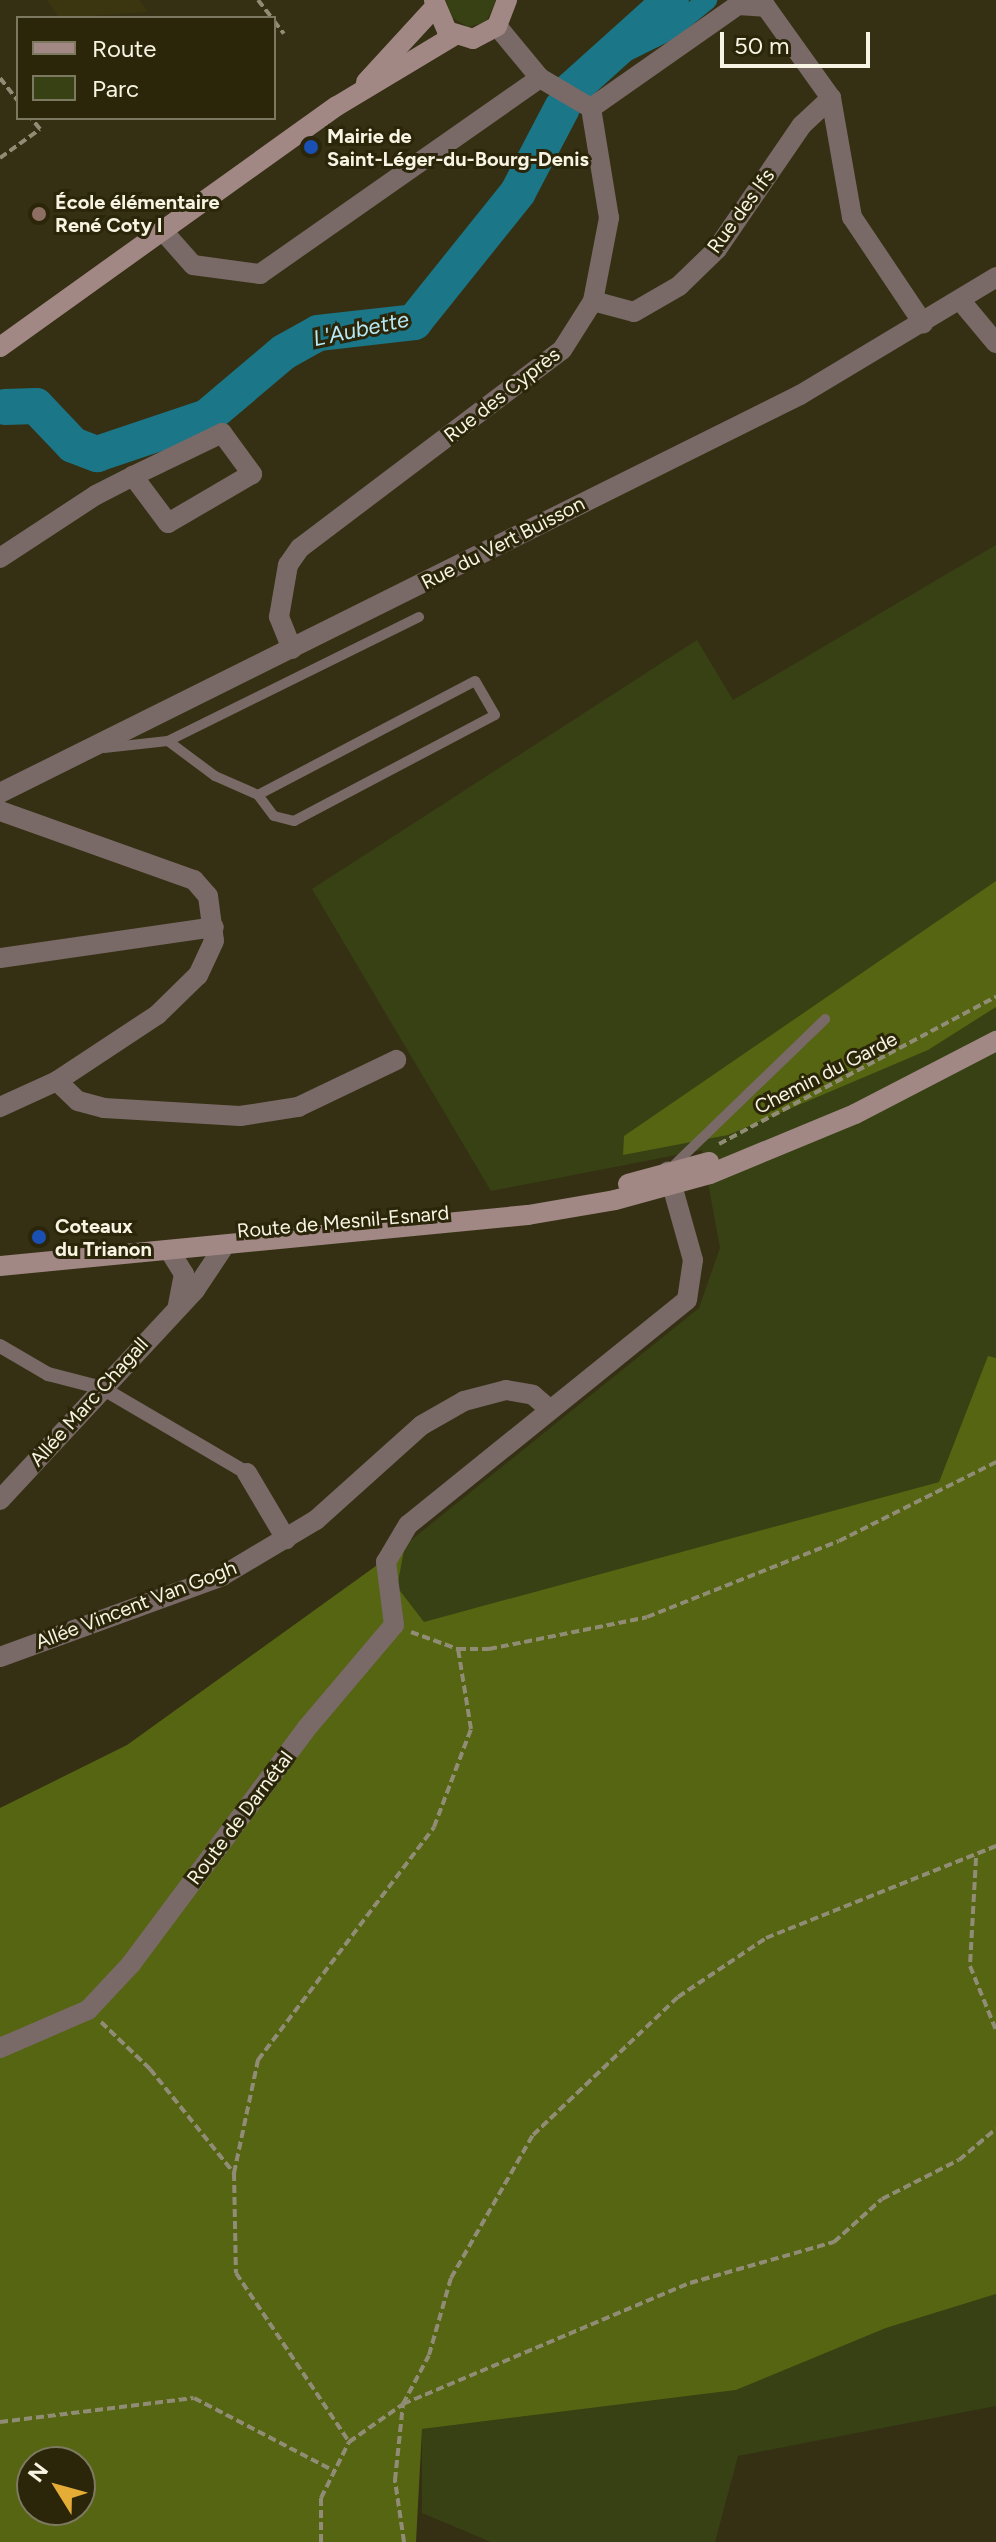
<!DOCTYPE html>
<meta charset="utf-8">
<style>
body{margin:0}
#map{position:relative;width:996px;height:2542px;overflow:hidden;background:#353013;font-family:Figtree,sans-serif}
div>[style]{position:absolute}
.built>*{inset:0;background:#3c3610}
.green>*{inset:0;background:#374114}
.forest>*{inset:0;background:#556511}
.canal>*{height:20px;margin:-10px;padding:0 10px;transform-origin:10px;border-radius:10px;background:#1b7688}
.river>*{height:36px;margin:-18px;padding:0 18px;transform-origin:18px;border-radius:18px;background:#1b7688}
.path>*{height:4px;margin-top:-2px;transform-origin:0;background:repeating-linear-gradient(90deg,#918c75 0 8px,transparent 0 12px)}
.service>*{height:10px;margin:-5px;padding:0 5px;transform-origin:5px;border-radius:5px;background:#796967}
.pedestrian>*{height:14px;margin:-7px;padding:0 7px;transform-origin:7px;border-radius:7px;background:#796967}
.minor>*{height:20px;margin:-10px;padding:0 10px;transform-origin:10px;border-radius:10px;background:#796967}
.tertiary>*{height:20px;margin:-10px;padding:0 10px;transform-origin:10px;border-radius:10px;background:#796967}
.secondary>*{height:20px;margin:-10px;padding:0 10px;transform-origin:10px;border-radius:10px;background:#a18885}
.dots>*{width:22px;height:22px;translate:-50% -50%;box-sizing:border-box;border:4px solid #2b2609;border-radius:50%}
span{translate:-50% -50%;white-space:nowrap;text-align:center;line-height:1.15;-webkit-text-stroke:6px #2b2609;paint-order:stroke}
.poi-label{font-size:20px;color:#f7f4e3;font-weight:700}
.left{translate:0 -50%;text-align:left}
.street-label{font-size:20px;color:#f7f4e3}
.water-label{font-size:22px;color:#b6e8f5;font-style:italic}
.legend{position:absolute;left:16px;top:16px;width:260px;height:104px;box-sizing:border-box;background:#2b2609;border:2px solid #7d7860;margin:0;padding:10px 14px;list-style:none;font-size:24px;color:#f7f4e3}
.legend li{display:flex;align-items:center;gap:16px;height:40px}
.legend b{width:40px;border:2px solid #7d7860}
.north{position:absolute;left:16px;top:2446px;width:80px;height:80px;box-sizing:border-box;background:#2b2609;border:2px solid #7d7860;border-radius:50%;rotate:307deg;font-size:22px;font-weight:700;line-height:32px;text-align:center;color:#f7f4e3}
.north::after{content:'';display:block;margin:auto;width:28px;height:36px;background:#e6ad36;clip-path:polygon(50% 0,100% 100%,50% 72%,0 100%)}
.scale{position:absolute;left:720px;top:32px;width:150px;height:36px;box-sizing:border-box;border:4px solid #f7f4e3;border-top:0;padding-left:10px;font-size:24px;line-height:28px;white-space:nowrap;color:#f7f4e3;-webkit-text-stroke:6px #2b2609;paint-order:stroke}
</style>
<div id="map">
<div class="built">
<i style="clip-path:polygon(47px 0,139px 0,148px 12px,59px 18px)"></i>
</div>
<div class="green">
<i style="clip-path:polygon(446px 0,495px 0,496px 1px,486px 22px,468px 27px,451px 17px)"></i>
<i style="clip-path:polygon(996px 545px,996px 1358px,988px 1357px,939px 1482px,424px 1623px,396px 1587px,405px 1545px,699px 1308px,720px 1248px,702px 1150px,491px 1191px,312px 889px,697px 640px,733px 700px)"></i>
<i style="clip-path:polygon(996px 2294px,996px 2406px,738px 2456px,715px 2542px,491px 2542px,422px 2513px,422px 2429px,736px 2390px,886px 2328px)"></i>
</div>
<div class="forest">
<i style="clip-path:polygon(996px 881px,996px 1007px,928px 1050px,728px 1135px,623px 1155px,624px 1136px)"></i>
<i style="clip-path:polygon(evenodd,988px 1356px,996px 1358px,996px 2294px,886px 2328px,736px 2390px,422px 2429px,416px 2542px,0 2542px,0 1808px,127px 1745px,405px 1545px,397px 1587px,424px 1622px,939px 1482px,988px 1356px,32px 2462px,80px 2462px,80px 2510px,32px 2510px,32px 2462px)"></i>
</div>
<div class="canal">
<i style="left:597px;top:66px;width:81px;rotate:-26.3deg"></i>
<i style="left:670px;top:30px;width:48px;rotate:-39deg"></i>
</div>
<div class="river">
<i style="left:569px;top:92px;width:137px;rotate:-42deg"></i>
<i style="left:5px;top:407px;width:31px;rotate:-2deg"></i>
<i style="left:36px;top:406px;width:54px;rotate:46.5deg"></i>
<i style="left:73px;top:445px;width:26px;rotate:21deg"></i>
<i style="left:97px;top:454px;width:116px;rotate:-18.6deg"></i>
<i style="left:207px;top:417px;width:101px;rotate:-40.2deg"></i>
<i style="left:284px;top:352px;width:39px;rotate:-29deg"></i>
<i style="left:318px;top:333px;width:97px;rotate:-6.5deg"></i>
<i style="left:414px;top:322px;width:166px;rotate:-51.3deg"></i>
<i style="left:518px;top:192px;width:95px;rotate:-62.4deg"></i>
</div>
<div class="path">
<i style="left:258px;top:0;width:23px;rotate:52deg"></i>
<i style="left:274px;top:21px;width:16px;rotate:52deg"></i>
<i style="left:0;top:78px;width:29px;rotate:52deg"></i>
<i style="left:0;top:158px;width:49px;rotate:-35.9deg"></i>
<i style="left:40px;top:129px;width:14px;rotate:-129deg"></i>
<i style="left:719px;top:1144px;width:314px;rotate:-28deg"></i>
<i style="left:411px;top:1632px;width:50px;rotate:19.9deg"></i>
<i style="left:458px;top:1649px;width:31px"></i>
<i style="left:489px;top:1649px;width:161px;rotate:-11.4deg"></i>
<i style="left:647px;top:1617px;width:206px;rotate:-21.6deg"></i>
<i style="left:839px;top:1541px;width:176px;rotate:-26.7deg"></i>
<i style="left:976px;top:1858px;width:108px;rotate:93.2deg"></i>
<i style="left:970px;top:1966px;width:69px;rotate:67.9deg"></i>
<i style="left:101px;top:2022px;width:68px;rotate:43.8deg"></i>
<i style="left:150px;top:2069px;width:134px;rotate:51.1deg"></i>
<i style="left:234px;top:2173px;width:100px;rotate:88.9deg"></i>
<i style="left:236px;top:2273px;width:203px;rotate:56.2deg"></i>
<i style="left:234px;top:2173px;width:116px;rotate:-78deg"></i>
<i style="left:258px;top:2060px;width:292px;rotate:-52.9deg"></i>
<i style="left:434px;top:1827px;width:105px;rotate:-69.3deg"></i>
<i style="left:471px;top:1729px;width:81px;rotate:-99.2deg"></i>
<i style="left:0;top:2422px;width:195px;rotate:-7.1deg"></i>
<i style="left:194px;top:2398px;width:158px;rotate:27.5deg"></i>
<i style="left:321px;top:2542px;width:44px;rotate:-90deg"></i>
<i style="left:321px;top:2498px;width:63px;rotate:-63.4deg"></i>
<i style="left:349px;top:2442px;width:66px;rotate:-35.1deg"></i>
<i style="left:403px;top:2404px;width:55px;rotate:-62deg"></i>
<i style="left:429px;top:2355px;width:80px;rotate:-74.1deg"></i>
<i style="left:451px;top:2278px;width:165px;rotate:-60.2deg"></i>
<i style="left:533px;top:2135px;width:200px;rotate:-43.6deg"></i>
<i style="left:678px;top:1997px;width:106px;rotate:-33.8deg"></i>
<i style="left:766px;top:1938px;width:248px;rotate:-21.8deg"></i>
<i style="left:404px;top:2542px;width:63px;rotate:-98.3deg"></i>
<i style="left:395px;top:2480px;width:76px;rotate:-84deg"></i>
<i style="left:403px;top:2404px;width:311px;rotate:-22.9deg"></i>
<i style="left:690px;top:2283px;width:150px;rotate:-15.9deg"></i>
<i style="left:834px;top:2242px;width:64px;rotate:-41.9deg"></i>
<i style="left:882px;top:2199px;width:86px;rotate:-26.9deg"></i>
<i style="left:959px;top:2160px;width:48px;rotate:-40deg"></i>
</div>
<div class="service">
<i style="left:168px;top:741px;width:280px;rotate:-26.3deg"></i>
<i style="left:104px;top:748px;width:64px;rotate:-6.2deg"></i>
<i style="left:168px;top:741px;width:59px;rotate:36.7deg"></i>
<i style="left:215px;top:776px;width:47px;rotate:23.8deg"></i>
<i style="left:258px;top:795px;width:26px;rotate:53deg"></i>
<i style="left:274px;top:816px;width:21px;rotate:14deg"></i>
<i style="left:294px;top:821px;width:227px;rotate:-27.8deg"></i>
<i style="left:495px;top:715px;width:39px;rotate:-120deg"></i>
<i style="left:475px;top:681px;width:245px;rotate:152.3deg"></i>
<i style="left:672px;top:1167px;width:213px;rotate:-44deg"></i>
</div>
<div class="pedestrian">
<i style="left:0;top:1346px;width:56px;rotate:30.3deg"></i>
<i style="left:48px;top:1374px;width:56px;rotate:14.5deg"></i>
<i style="left:102px;top:1388px;width:168px;rotate:30.4deg"></i>
</div>
<div class="minor">
<i style="left:738px;top:5px;width:28px;rotate:4deg"></i>
<i style="left:766px;top:7px;width:112px;rotate:54.5deg"></i>
<i style="left:831px;top:98px;width:121px;rotate:80deg"></i>
<i style="left:852px;top:217px;width:128px;rotate:56.2deg"></i>
<i style="left:591px;top:108px;width:188px;rotate:-35deg"></i>
<i style="left:163px;top:231px;width:45px;rotate:48.6deg"></i>
<i style="left:193px;top:265px;width:68px;rotate:7.7deg"></i>
<i style="left:260px;top:274px;width:342px;rotate:-35deg"></i>
<i style="left:960px;top:300px;width:56px;rotate:50.1deg"></i>
<i style="left:593px;top:301px;width:42px;rotate:15deg"></i>
<i style="left:634px;top:312px;width:52px;rotate:-30deg"></i>
<i style="left:679px;top:286px;width:53px;rotate:-44.2deg"></i>
<i style="left:717px;top:249px;width:150px;rotate:-55.6deg"></i>
<i style="left:802px;top:125px;width:40px;rotate:-43deg"></i>
<i style="left:0;top:558px;width:115px;rotate:-33.3deg"></i>
<i style="left:96px;top:495px;width:42px;rotate:-27.2deg"></i>
<i style="left:133px;top:476px;width:99px;rotate:-25.8deg"></i>
<i style="left:222px;top:433px;width:51px;rotate:53.8deg"></i>
<i style="left:252px;top:474px;width:97px;rotate:149.7deg"></i>
<i style="left:168px;top:523px;width:59px;rotate:-126.7deg"></i>
<i style="left:292px;top:649px;width:35px;rotate:-112deg"></i>
<i style="left:279px;top:617px;width:53px;rotate:-80.2deg"></i>
<i style="left:288px;top:565px;width:21px;rotate:-55deg"></i>
<i style="left:300px;top:548px;width:328px;rotate:-37.1deg"></i>
<i style="left:562px;top:350px;width:58px;rotate:-57.7deg"></i>
<i style="left:593px;top:301px;width:85px;rotate:-79.1deg"></i>
<i style="left:609px;top:218px;width:111px;rotate:-99.3deg"></i>
<i style="left:591px;top:108px;width:59px;rotate:-149.5deg"></i>
<i style="left:540px;top:78px;width:67px;rotate:-129.6deg"></i>
<i style="left:0;top:793px;width:894px;rotate:-26.45deg"></i>
<i style="left:800px;top:395px;width:229px;rotate:-31deg"></i>
<i style="left:0;top:811px;width:206px;rotate:19.6deg"></i>
<i style="left:194px;top:880px;width:21px;rotate:49deg"></i>
<i style="left:208px;top:896px;width:45px;rotate:82.4deg"></i>
<i style="left:214px;top:941px;width:38px;rotate:115deg"></i>
<i style="left:198px;top:975px;width:57px;rotate:135.7deg"></i>
<i style="left:157px;top:1015px;width:120px;rotate:146.6deg"></i>
<i style="left:57px;top:1081px;width:63px;rotate:155.5deg"></i>
<i style="left:0;top:958px;width:216px;rotate:-8.2deg"></i>
<i style="left:57px;top:1081px;width:29px;rotate:44deg"></i>
<i style="left:78px;top:1101px;width:27px;rotate:15deg"></i>
<i style="left:104px;top:1108px;width:136px;rotate:3.4deg"></i>
<i style="left:240px;top:1116px;width:59px;rotate:-8.8deg"></i>
<i style="left:298px;top:1107px;width:109px;rotate:-25.6deg"></i>
<i style="left:169px;top:1250px;width:28px;rotate:58deg"></i>
<i style="left:184px;top:1274px;width:31px;rotate:101deg"></i>
<i style="left:247px;top:1473px;width:77px;rotate:59.4deg"></i>
<i style="left:0;top:1500px;width:287px;rotate:-47.1deg"></i>
<i style="left:195px;top:1290px;width:54px;rotate:-56.3deg"></i>
<i style="left:0;top:1657px;width:236px;rotate:-20deg"></i>
<i style="left:222px;top:1576px;width:109px;rotate:-30.8deg"></i>
<i style="left:316px;top:1520px;width:142px;rotate:-41.9deg"></i>
<i style="left:422px;top:1425px;width:48px;rotate:-29.7deg"></i>
<i style="left:464px;top:1401px;width:43px;rotate:-14.7deg"></i>
<i style="left:506px;top:1390px;width:27px;rotate:10deg"></i>
<i style="left:533px;top:1395px;width:18px;rotate:41deg"></i>
</div>
<div class="tertiary">
<i style="left:0;top:2048px;width:96px;rotate:-23.4deg"></i>
<i style="left:88px;top:2010px;width:63px;rotate:-46.9deg"></i>
<i style="left:131px;top:1964px;width:293px;rotate:-53.3deg"></i>
<i style="left:306px;top:1729px;width:136px;rotate:-49.8deg"></i>
<i style="left:394px;top:1625px;width:64px;rotate:-97.2deg"></i>
<i style="left:386px;top:1562px;width:43px;rotate:-59.3deg"></i>
<i style="left:408px;top:1525px;width:358px;rotate:-38.9deg"></i>
<i style="left:687px;top:1300px;width:40px;rotate:-81.5deg"></i>
<i style="left:693px;top:1260px;width:92px;rotate:-105.7deg"></i>
</div>
<div class="secondary">
<i style="left:434px;top:0;width:34px;rotate:67deg"></i>
<i style="left:447px;top:31px;width:27px;rotate:17deg"></i>
<i style="left:473px;top:39px;width:27px;rotate:-28deg"></i>
<i style="left:497px;top:26px;width:28px;rotate:-69deg"></i>
<i style="left:366px;top:82px;width:100px;rotate:-47.4deg"></i>
<i style="left:0;top:347px;width:414px;rotate:-35.6deg"></i>
<i style="left:337px;top:106px;width:138px;rotate:-31deg"></i>
<i style="left:628px;top:1184px;width:84px;rotate:-15.2deg"></i>
<i style="left:0;top:1266px;width:530px;rotate:-5.52deg"></i>
<i style="left:528px;top:1215px;width:88px;rotate:-9.8deg"></i>
<i style="left:615px;top:1200px;width:98px;rotate:-15.3deg"></i>
<i style="left:710px;top:1174px;width:157px;rotate:-22.5deg"></i>
<i style="left:855px;top:1114px;width:159px;rotate:-27.4deg"></i>
</div>
<div class="dots">
<i style="left:311px;top:147px;background:#1a4fb4"></i>
<i style="left:39px;top:214px;background:#8d6e63"></i>
<i style="left:39px;top:1237px;background:#1a4fb4"></i>
</div>
<div class="poi-label">
<span class="left" style="left:327px;top:148px">Mairie de<br>Saint-Léger-du-Bourg-Denis</span>
<span class="left" style="left:55px;top:214px">École élémentaire<br>René Coty I</span>
<span class="left" style="left:55px;top:1238px">Coteaux<br>du Trianon</span>
</div>
<div class="street-label">
<span style="left:741px;top:211px;rotate:-54deg">Rue des Ifs</span>
<span style="left:502px;top:395px;rotate:-38deg">Rue des Cyprès</span>
<span style="left:503px;top:543px;rotate:-27deg">Rue du Vert Buisson</span>
<span style="left:826px;top:1073px;rotate:-27deg">Chemin du Garde</span>
<span style="left:343px;top:1222px;rotate:-5deg">Route de Mesnil-Esnard</span>
<span style="left:89px;top:1402px;rotate:-48deg">Allée Marc Chagall</span>
<span style="left:136px;top:1605px;rotate:-21deg">Allée Vincent Van Gogh</span>
<span style="left:240px;top:1818px;rotate:-53deg">Route de Darnétal</span>
</div>
<div class="water-label">
<span style="left:361px;top:329px;rotate:-12deg">L'Aubette</span>
</div>
<ul class="legend">
<li><b style="height:10px;background:#a18885"></b>Route</li>
<li><b style="height:22px;background:#374114"></b>Parc</li>
</ul>
<div class="north">N</div>
<div class="scale">50 m</div>
</div>
